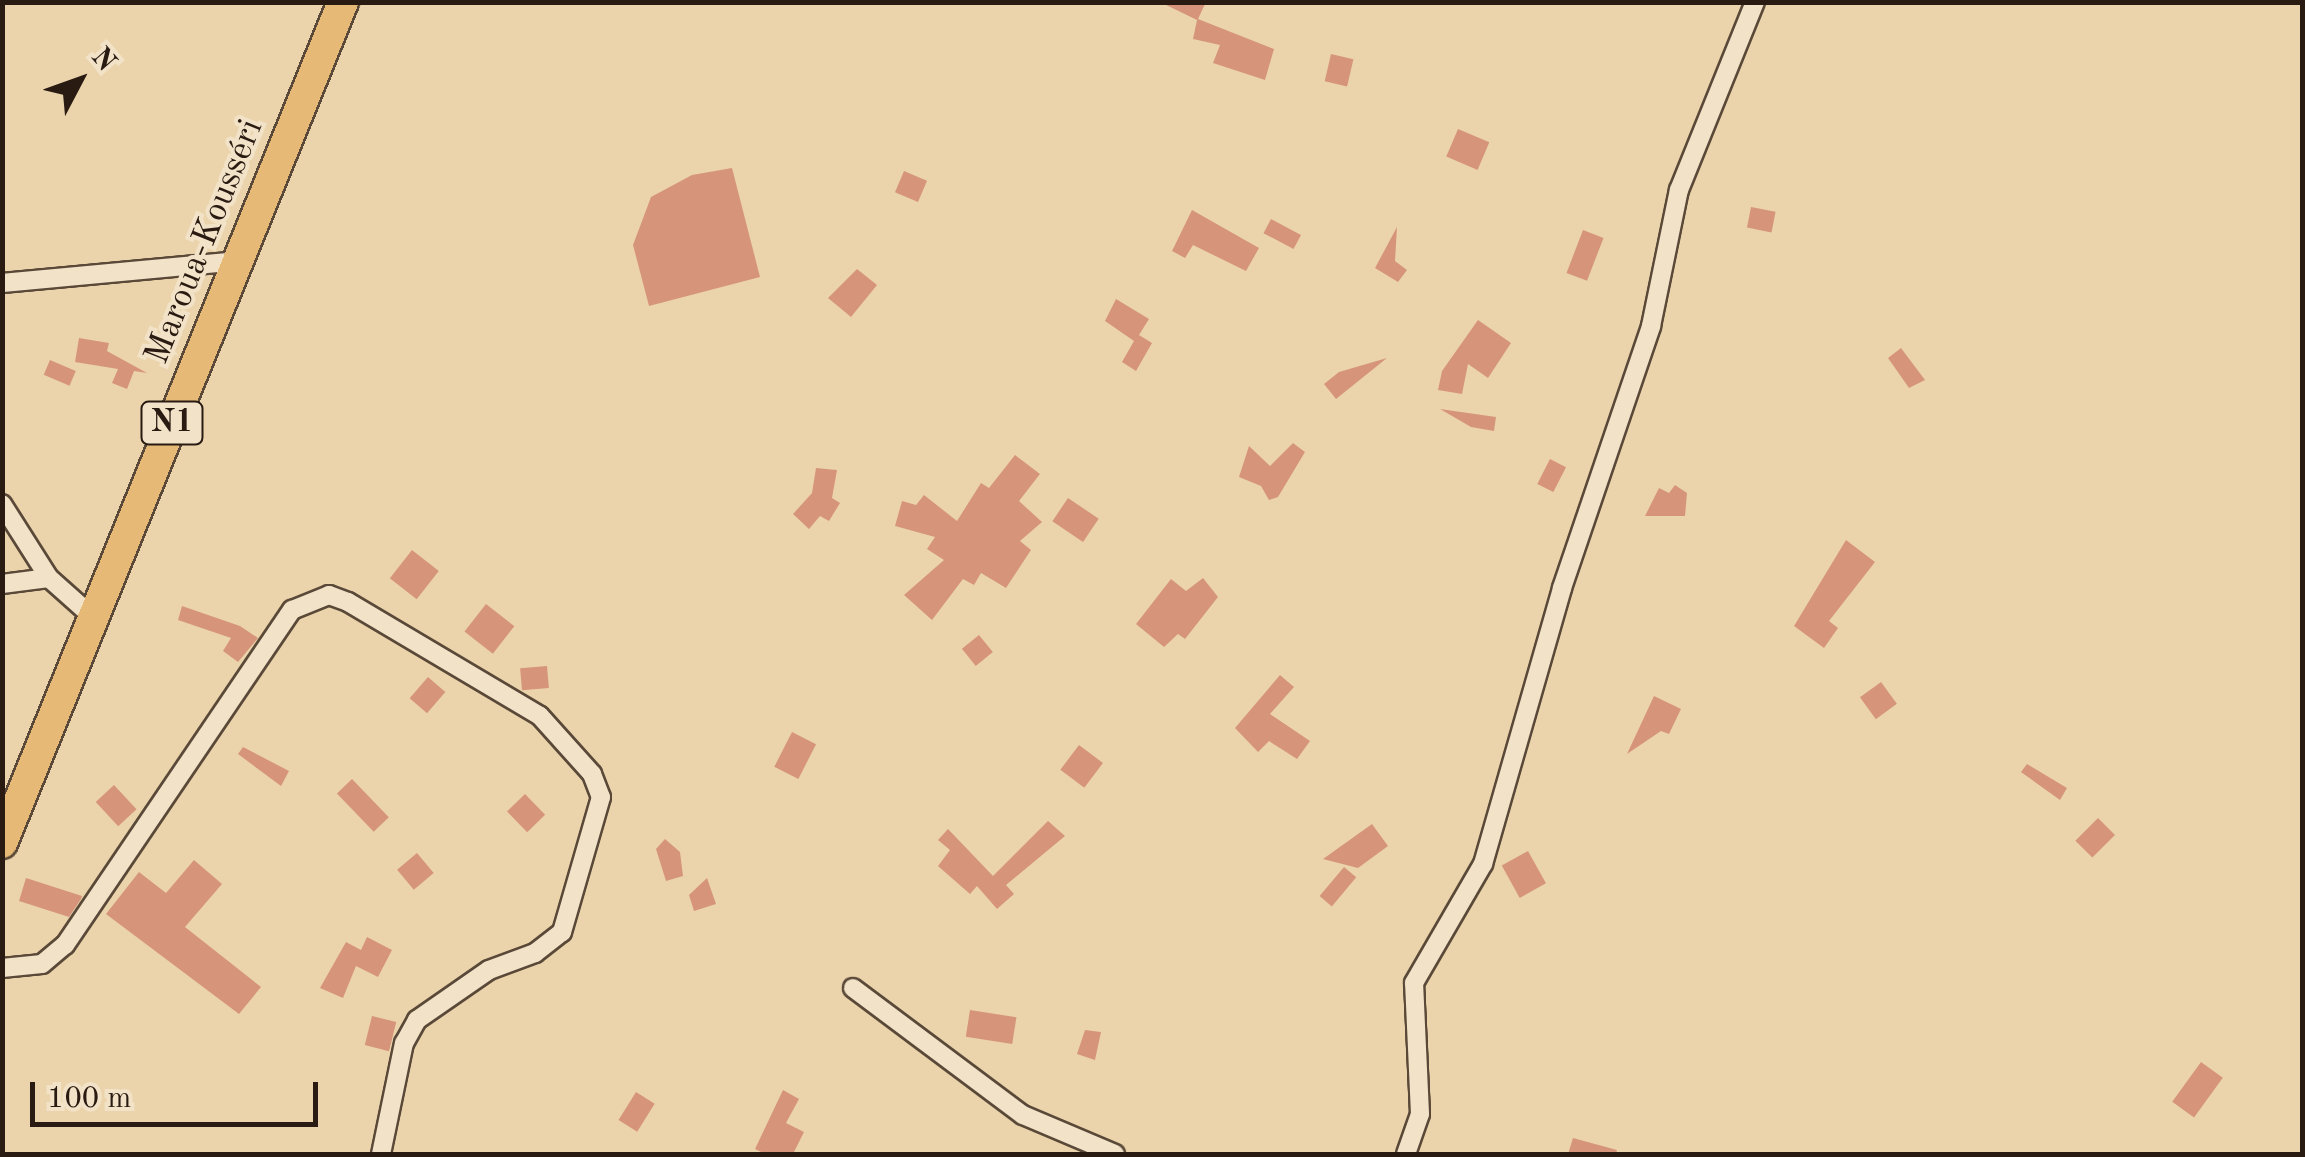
<!DOCTYPE html>
<meta charset="utf-8">
<style>
body{margin:0}
#map{position:relative;width:2305px;height:1157px;overflow:hidden;background:#ebd4ab;font-family:"Old Standard TT",serif}
div>[style]{position:absolute}
.building>*{inset:0;background:#d6957b;transform-origin:0 0}
.roads{filter:drop-shadow(2px 0 #5a4938) drop-shadow(-2px 0 #5a4938) drop-shadow(0 2px #5a4938) drop-shadow(0 -2px #5a4938)}
.street>*{height:18px;margin:-9px;padding:0 9px;transform-origin:9px;border-radius:9px;background:#f2e3c8}
.highway>*{height:30px;margin:-15px;padding:0 15px;transform-origin:15px;border-radius:15px;background:#e6ba76}
span{translate:-50% -50%;white-space:nowrap;text-align:center;line-height:1.15;-webkit-text-stroke:8px #f2e3c8;paint-order:stroke}
.shield-label span{padding:2px 8px;background:#f2e3c8;border:2px solid;border-radius:8px;-webkit-text-stroke-width:0}
.shield-label{font-size:32px;color:#291b12;font-weight:700}
.street-label{font-size:35px;color:#291b12}
.frame{position:absolute;inset:0;border:5px solid #291b12;pointer-events:none}
.north{position:absolute;left:30px;top:30px;width:100px;height:100px;-webkit-text-stroke:8px #f2e3c8;paint-order:stroke;rotate:49deg;font-size:28px;font-weight:700;line-height:40px;text-align:center;color:#291b12}
.north::after{content:'';display:block;margin:auto;width:35px;height:45px;background:#291b12;clip-path:polygon(50% 0,100% 100%,50% 72%,0 100%)}
.scale{position:absolute;left:30px;top:1082px;width:288px;height:45px;box-sizing:border-box;border:5px solid #291b12;border-top:0;padding-left:12px;font-size:30px;line-height:35px;white-space:nowrap;color:#291b12;-webkit-text-stroke:8px #f2e3c8;paint-order:stroke}
</style>
<div id="map">
<div class="building">
<i style="clip-path:polygon(1160px 2px,1206px 2px,1198px 19px,1274px 49px,1265px 80px,1213px 63px,1220px 45px,1193px 39px,1197px 20px)"></i>
<i style="left:1331px;top:54px;width:23px;height:28px;rotate:13deg"></i>
<i style="left:1458px;top:129px;width:34px;height:30px;rotate:23deg"></i>
<i style="clip-path:polygon(732px 168px,760px 277px,649px 306px,633px 245px,651px 197px,692px 175px)"></i>
<i style="left:904px;top:171px;width:25px;height:23px;rotate:23deg"></i>
<i style="left:1751px;top:207px;width:25px;height:21px;rotate:11deg"></i>
<i style="clip-path:polygon(1192px 210px,1259px 248px,1246px 271px,1193px 245px,1185px 258px,1172px 251px)"></i>
<i style="left:1271px;top:219px;width:34px;height:16px;rotate:28deg"></i>
<i style="clip-path:polygon(1397px 227px,1395px 261px,1407px 270px,1398px 282px,1375px 268px)"></i>
<i style="left:1583px;top:230px;width:22px;height:46px;rotate:21deg"></i>
<i style="clip-path:polygon(857px 269px,877px 285px,851px 317px,828px 298px)"></i>
<i style="clip-path:polygon(1116px 299px,1149px 319px,1139px 335px,1152px 343px,1136px 371px,1122px 362px,1134px 341px,1105px 321px)"></i>
<i style="clip-path:polygon(1478px 320px,1511px 343px,1488px 378px,1468px 364px,1462px 394px,1438px 390px,1442px 371px)"></i>
<i style="clip-path:polygon(79px 338px,109px 343px,107px 351px,147px 373px,134px 371px,127px 389px,112px 383px,118px 369px,75px 362px)"></i>
<i style="clip-path:polygon(1901px 348px,1925px 380px,1909px 388px,1888px 358px)"></i>
<i style="clip-path:polygon(1387px 358px,1336px 399px,1324px 384px,1339px 372px)"></i>
<i style="left:50px;top:360px;width:28px;height:16px;rotate:23deg"></i>
<i style="clip-path:polygon(1440px 409px,1496px 417px,1494px 431px,1471px 427px)"></i>
<i style="clip-path:polygon(1293px 443px,1305px 452px,1278px 497px,1269px 500px,1261px 486px,1239px 477px,1249px 446px,1270px 466px)"></i>
<i style="clip-path:polygon(1015px 455px,1040px 474px,1019px 501px,1042px 522px,1020px 541px,1031px 550px,1006px 588px,981px 573px,974px 585px,963px 579px,932px 620px,904px 595px,944px 560px,927px 549px,935px 537px,895px 526px,902px 501px,916px 505px,924px 495px,957px 521px,981px 483px,989px 488px)"></i>
<i style="left:1550px;top:459px;width:18px;height:28px;rotate:27deg"></i>
<i style="clip-path:polygon(816px 468px,837px 470px,832px 498px,840px 503px,829px 521px,820px 516px,809px 529px,793px 514px,812px 493px)"></i>
<i style="clip-path:polygon(1675px 485px,1687px 493px,1685px 516px,1645px 516px,1659px 488px,1669px 493px)"></i>
<i style="left:1068px;top:498px;width:37px;height:28px;rotate:34deg"></i>
<i style="clip-path:polygon(1846px 540px,1875px 562px,1829px 621px,1838px 628px,1824px 648px,1794px 626px)"></i>
<i style="left:412px;top:550px;width:34px;height:36px;rotate:38deg"></i>
<i style="clip-path:polygon(1203px 578px,1218px 597px,1185px 639px,1178px 634px,1164px 647px,1136px 624px,1171px 579px,1186px 591px)"></i>
<i style="left:486px;top:604px;width:36px;height:35px;rotate:38deg"></i>
<i style="clip-path:polygon(182px 606px,240px 626px,258px 638px,238px 662px,223px 651px,231px 638px,178px 620px)"></i>
<i style="left:979px;top:635px;width:22px;height:22px;rotate:51deg"></i>
<i style="left:547px;top:666px;width:22px;height:27px;rotate:85deg"></i>
<i style="clip-path:polygon(1280px 675px,1294px 687px,1270px 714px,1310px 741px,1297px 759px,1269px 741px,1258px 752px,1235px 728px)"></i>
<i style="left:428px;top:677px;width:23px;height:28px;rotate:41deg"></i>
<i style="left:1881px;top:682px;width:27px;height:26px;rotate:54deg"></i>
<i style="clip-path:polygon(1654px 696px,1681px 709px,1669px 734px,1661px 731px,1627px 754px)"></i>
<i style="left:792px;top:732px;width:27px;height:39px;rotate:27deg"></i>
<i style="left:1079px;top:745px;width:30px;height:31px;rotate:37deg"></i>
<i style="clip-path:polygon(243px 747px,289px 771px,281px 786px,238px 754px)"></i>
<i style="clip-path:polygon(2027px 764px,2067px 788px,2060px 800px,2021px 772px)"></i>
<i style="left:352px;top:779px;width:53px;height:21px;rotate:46deg"></i>
<i style="left:114px;top:785px;width:33px;height:25px;rotate:47deg"></i>
<i style="left:525px;top:794px;width:29px;height:25px;rotate:46deg"></i>
<i style="left:2098px;top:818px;width:24px;height:32px;rotate:45deg"></i>
<i style="clip-path:polygon(1048px 821px,1065px 836px,1006px 885px,1014px 894px,997px 909px,977px 886px,970px 894px,938px 866px,950px 850px,938px 840px,948px 829px,993px 876px)"></i>
<i style="clip-path:polygon(1372px 824px,1388px 846px,1358px 868px,1323px 859px)"></i>
<i style="clip-path:polygon(665px 839px,680px 852px,683px 876px,666px 881px,656px 849px)"></i>
<i style="left:1528px;top:851px;width:37px;height:30px;rotate:61deg"></i>
<i style="left:417px;top:853px;width:26px;height:26px;rotate:50deg"></i>
<i style="clip-path:polygon(194px 860px,222px 884px,185px 927px,261px 987px,239px 1014px,106px 914px,139px 872px,166px 893px)"></i>
<i style="left:1344px;top:867px;width:16px;height:38px;rotate:40deg"></i>
<i style="clip-path:polygon(26px 878px,82px 896px,81px 899px,69px 917px,19px 901px)"></i>
<i style="clip-path:polygon(707px 878px,716px 904px,694px 911px,689px 895px)"></i>
<i style="clip-path:polygon(367px 937px,392px 950px,378px 977px,356px 966px,343px 998px,320px 988px,346px 942px,361px 950px)"></i>
<i style="left:970px;top:1010px;width:47px;height:27px;rotate:9deg"></i>
<i style="left:372px;top:1016px;width:25px;height:30px;rotate:14deg"></i>
<i style="clip-path:polygon(1085px 1030px,1101px 1032px,1095px 1060px,1077px 1054px)"></i>
<i style="left:2201px;top:1062px;width:27px;height:49px;rotate:36deg"></i>
<i style="clip-path:polygon(783px 1090px,799px 1099px,786px 1123px,804px 1132px,793px 1154px,765px 1154px,755px 1149px)"></i>
<i style="left:636px;top:1092px;width:22px;height:33px;rotate:32deg"></i>
<i style="clip-path:polygon(1573px 1138px,1617px 1150px,1616px 1154px,1568px 1154px)"></i>
</div>
<div class="roads">
<div class="street">
<i style="left:2px;top:283px;width:237px;rotate:-5.3deg"></i>
<i style="left:2px;top:504px;width:88px;rotate:57.6deg"></i>
<i style="left:2px;top:584px;width:47px;rotate:-7.3deg"></i>
<i style="left:49px;top:578px;width:59px;rotate:41.6deg"></i>
<i style="left:2px;top:968px;width:40px;rotate:-5.7deg"></i>
<i style="left:42px;top:964px;width:30px;rotate:-40deg"></i>
<i style="left:65px;top:945px;width:405px;rotate:-55.9deg"></i>
<i style="left:292px;top:610px;width:40px;rotate:-22deg"></i>
<i style="left:329px;top:595px;width:20px;rotate:20deg"></i>
<i style="left:348px;top:602px;width:223px;rotate:30.7deg"></i>
<i style="left:540px;top:716px;width:78px;rotate:48.1deg"></i>
<i style="left:592px;top:774px;width:25px;rotate:69deg"></i>
<i style="left:601px;top:797px;width:141px;rotate:106.1deg"></i>
<i style="left:562px;top:932px;width:34px;rotate:142deg"></i>
<i style="left:535px;top:953px;width:49px;rotate:159.7deg"></i>
<i style="left:489px;top:970px;width:88px;rotate:145.2deg"></i>
<i style="left:417px;top:1020px;width:26px;rotate:119deg"></i>
<i style="left:404px;top:1043px;width:113px;rotate:101.7deg"></i>
<i style="left:853px;top:988px;width:212px;rotate:36.8deg"></i>
<i style="left:1023px;top:1115px;width:100px;rotate:23deg"></i>
<i style="left:1406px;top:1154px;width:42px;rotate:-70.7deg"></i>
<i style="left:1420px;top:1114px;width:131px;rotate:-92.6deg"></i>
<i style="left:1414px;top:983px;width:138px;rotate:-59.9deg"></i>
<i style="left:1483px;top:864px;width:287px;rotate:-74deg"></i>
<i style="left:1562px;top:588px;width:277px;rotate:-71.2deg"></i>
<i style="left:1651px;top:326px;width:139px;rotate:-78.4deg"></i>
<i style="left:1679px;top:190px;width:203px;rotate:-68deg"></i>
</div>
<div class="highway">
<i style="left:2px;top:843px;width:908px;rotate:-67.93deg"></i>
</div>
</div>
<div class="shield-label">
<span style="left:172px;top:423px">N1</span>
</div>
<div class="street-label">
<span style="left:205px;top:242px;rotate:-68deg">Maroua-Kousséri</span>
</div>
<div class="frame"></div>
<div class="north">N</div>
<div class="scale">100 m</div>
</div>
